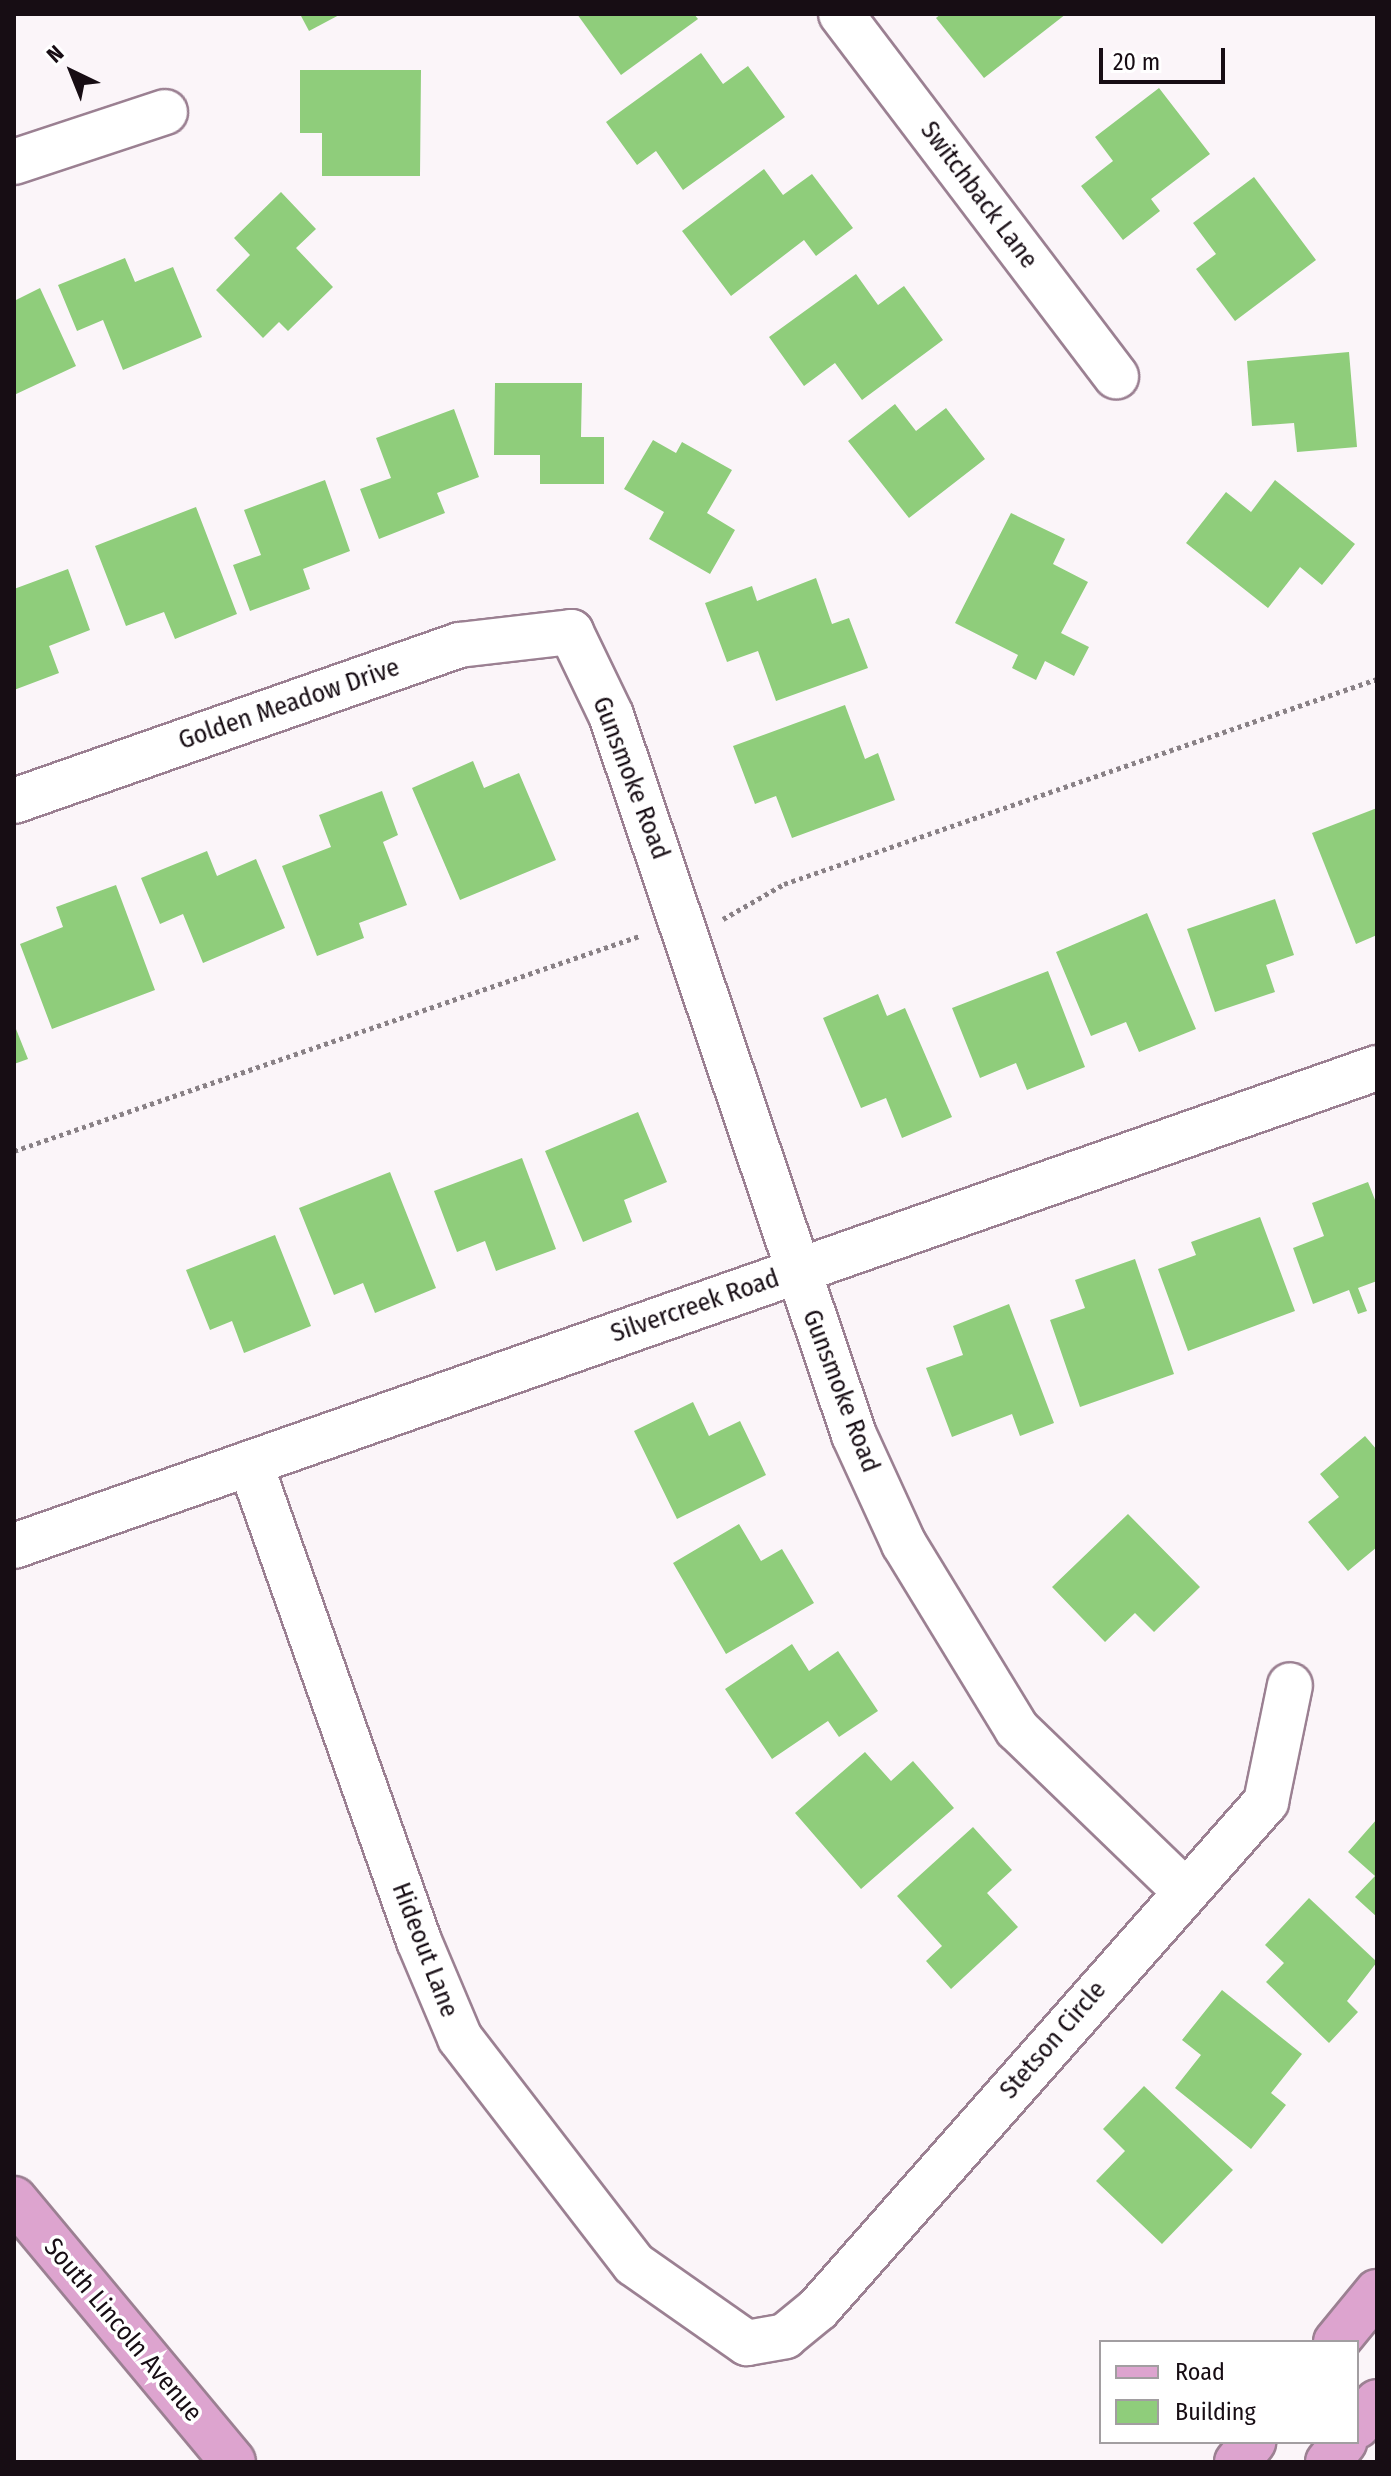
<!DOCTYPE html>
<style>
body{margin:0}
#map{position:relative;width:1391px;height:2476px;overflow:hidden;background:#fbf5f9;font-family:"Fira Sans Condensed",sans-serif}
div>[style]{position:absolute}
.building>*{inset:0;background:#8fcd7b}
.path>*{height:5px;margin-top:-2.5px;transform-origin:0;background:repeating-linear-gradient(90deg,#898186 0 4px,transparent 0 8px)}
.roads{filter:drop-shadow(2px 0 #9b8092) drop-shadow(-2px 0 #9b8092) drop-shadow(0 2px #9b8092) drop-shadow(0 -2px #9b8092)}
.minor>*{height:44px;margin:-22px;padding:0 22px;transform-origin:22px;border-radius:22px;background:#fff}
.major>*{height:44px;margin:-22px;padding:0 22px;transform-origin:22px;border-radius:22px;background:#dda4cf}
span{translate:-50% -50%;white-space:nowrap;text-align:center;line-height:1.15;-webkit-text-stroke:7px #fff;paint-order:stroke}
.street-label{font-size:26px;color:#170d14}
.frame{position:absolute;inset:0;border:16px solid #170d14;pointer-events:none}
.legend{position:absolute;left:1099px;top:2340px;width:260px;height:104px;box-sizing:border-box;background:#fff;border:2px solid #a29ea1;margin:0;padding:10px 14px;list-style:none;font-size:24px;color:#170d14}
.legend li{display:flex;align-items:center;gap:16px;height:40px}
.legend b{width:40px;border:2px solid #a29ea1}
.north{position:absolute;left:32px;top:32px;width:80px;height:80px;-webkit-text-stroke:6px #fff;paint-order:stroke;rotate:317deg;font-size:22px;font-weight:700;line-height:32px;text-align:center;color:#170d14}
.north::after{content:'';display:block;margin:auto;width:28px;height:36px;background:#170d14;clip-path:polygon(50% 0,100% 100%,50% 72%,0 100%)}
.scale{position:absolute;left:1099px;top:48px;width:126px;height:36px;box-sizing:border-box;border:4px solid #170d14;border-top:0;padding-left:10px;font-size:24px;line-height:28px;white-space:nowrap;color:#170d14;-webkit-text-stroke:6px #fff;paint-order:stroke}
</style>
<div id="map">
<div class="building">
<i style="clip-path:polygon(300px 14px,341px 14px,309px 31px)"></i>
<i style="clip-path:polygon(577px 14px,694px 14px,698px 19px,621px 75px)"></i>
<i style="clip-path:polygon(941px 14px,1066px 14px,984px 78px,936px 18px)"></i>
<i style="clip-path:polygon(701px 53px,723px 84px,748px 66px,785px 117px,683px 190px,656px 151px,637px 165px,606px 122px)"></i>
<i style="clip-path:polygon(300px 70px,421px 70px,420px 176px,322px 176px,322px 133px,300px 133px)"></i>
<i style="clip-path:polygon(1159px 88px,1210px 154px,1151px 199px,1160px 211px,1123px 240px,1081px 186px,1113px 161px,1095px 137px)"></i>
<i style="clip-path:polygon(764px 169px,783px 195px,812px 174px,853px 228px,816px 256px,804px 240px,731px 296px,682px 231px)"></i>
<i style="clip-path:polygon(1254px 177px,1316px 260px,1235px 321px,1196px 269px,1216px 254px,1193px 223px)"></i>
<i style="clip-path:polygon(281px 192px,316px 229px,296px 248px,333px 287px,288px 331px,279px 322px,263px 338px,216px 290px,250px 255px,234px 238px)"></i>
<i style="clip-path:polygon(125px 258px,135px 282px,173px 267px,202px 337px,123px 370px,103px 320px,77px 331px,58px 285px)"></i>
<i style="clip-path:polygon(856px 274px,878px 305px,904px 286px,943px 340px,862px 400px,835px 363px,804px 386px,769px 337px)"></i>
<i style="clip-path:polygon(40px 288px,76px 366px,14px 395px,14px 301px)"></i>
<i style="clip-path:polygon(1349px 352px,1357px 447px,1297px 452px,1294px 423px,1252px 426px,1247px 361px)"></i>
<i style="clip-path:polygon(495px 383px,582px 383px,581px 437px,604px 437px,604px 484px,540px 484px,540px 455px,494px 455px)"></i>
<i style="clip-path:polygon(895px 404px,916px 431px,946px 408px,985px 459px,909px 518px,848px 441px)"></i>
<i style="clip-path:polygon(454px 409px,479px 477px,437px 493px,445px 513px,379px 539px,360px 489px,391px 478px,376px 438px)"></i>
<i style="clip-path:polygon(653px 440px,676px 453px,682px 442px,732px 470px,707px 513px,735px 530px,710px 574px,649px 539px,664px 512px,624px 489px)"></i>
<i style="clip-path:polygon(325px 480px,350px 551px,303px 569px,310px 589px,250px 611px,233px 565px,261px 555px,244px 510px)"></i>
<i style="clip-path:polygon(1275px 480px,1355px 544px,1322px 585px,1300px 567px,1268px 608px,1186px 543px,1226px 492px,1251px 512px)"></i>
<i style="clip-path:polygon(196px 507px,237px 614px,175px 639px,164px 612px,126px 626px,95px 546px)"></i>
<i style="clip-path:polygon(1011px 513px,1065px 539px,1053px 564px,1088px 582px,1061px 633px,1089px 647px,1074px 676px,1045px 661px,1036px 680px,1012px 668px,1018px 655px,955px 623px)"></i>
<i style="clip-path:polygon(68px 569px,90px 630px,49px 646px,59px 673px,14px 690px,14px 589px)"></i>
<i style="clip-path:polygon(816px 578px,832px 624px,849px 618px,868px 668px,776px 701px,758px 651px,727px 662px,705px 603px,752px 586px,757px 601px)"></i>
<i style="clip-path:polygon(845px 705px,865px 759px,878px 753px,895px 800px,792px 838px,776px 796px,755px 804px,733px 746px)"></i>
<i style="clip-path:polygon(473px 761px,484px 788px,519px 773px,556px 860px,460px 900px,412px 788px)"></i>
<i style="clip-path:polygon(382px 791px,398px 835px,383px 842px,407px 905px,359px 923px,364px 938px,317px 956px,282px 866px,331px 847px,319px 815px)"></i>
<i style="clip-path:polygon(1377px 808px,1377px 935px,1356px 944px,1312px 833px)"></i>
<i style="clip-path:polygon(207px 851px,217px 876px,256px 859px,285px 928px,203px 963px,183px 914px,160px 924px,141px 878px)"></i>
<i style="clip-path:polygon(116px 885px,155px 990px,52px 1029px,20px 944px,63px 927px,56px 907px)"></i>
<i style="clip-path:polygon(1275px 899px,1294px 955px,1266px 965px,1275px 992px,1215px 1012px,1187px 929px)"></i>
<i style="clip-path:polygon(1147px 913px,1196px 1029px,1139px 1052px,1126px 1022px,1091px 1036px,1056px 952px)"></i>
<i style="clip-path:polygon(1048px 971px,1085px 1067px,1027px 1090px,1016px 1063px,980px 1078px,952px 1008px)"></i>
<i style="clip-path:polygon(878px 994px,887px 1016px,905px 1008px,952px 1117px,902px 1138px,886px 1098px,861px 1108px,823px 1018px)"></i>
<i style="clip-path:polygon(14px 1024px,28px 1059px,14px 1064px)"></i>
<i style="clip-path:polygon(638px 1112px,667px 1182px,624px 1200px,632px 1222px,583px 1242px,545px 1151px)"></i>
<i style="clip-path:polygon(522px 1158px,556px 1249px,496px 1271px,485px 1241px,457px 1252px,434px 1191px)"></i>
<i style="clip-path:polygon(390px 1172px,436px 1288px,375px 1313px,363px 1283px,334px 1295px,299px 1208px)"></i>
<i style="clip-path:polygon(1368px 1182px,1377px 1205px,1377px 1281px,1358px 1288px,1367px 1311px,1358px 1314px,1349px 1290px,1313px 1304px,1293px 1248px,1324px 1236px,1312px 1203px)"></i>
<i style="clip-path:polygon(1260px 1217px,1295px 1311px,1188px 1351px,1158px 1269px,1196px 1255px,1191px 1242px)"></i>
<i style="clip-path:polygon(275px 1235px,311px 1326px,244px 1353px,232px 1321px,210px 1330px,186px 1270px)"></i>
<i style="clip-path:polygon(1135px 1259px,1174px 1374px,1080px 1407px,1050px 1320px,1085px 1308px,1075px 1280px)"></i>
<i style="clip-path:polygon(1009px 1304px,1054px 1423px,1020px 1436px,1012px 1414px,952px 1437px,926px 1368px,963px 1355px,953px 1326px)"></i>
<i style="clip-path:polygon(693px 1402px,709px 1436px,740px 1421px,766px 1475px,677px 1519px,634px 1431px)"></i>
<i style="clip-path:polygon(1365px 1436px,1377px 1450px,1377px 1547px,1348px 1571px,1308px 1522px,1339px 1497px,1320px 1474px)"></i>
<i style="clip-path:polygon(1128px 1514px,1200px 1587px,1154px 1632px,1135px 1613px,1105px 1642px,1052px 1587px)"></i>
<i style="clip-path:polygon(739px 1524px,761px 1561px,782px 1549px,814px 1603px,726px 1654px,673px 1563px)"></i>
<i style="clip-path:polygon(792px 1644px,809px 1671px,838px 1651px,878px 1711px,839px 1737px,828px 1721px,772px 1759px,725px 1689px)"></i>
<i style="clip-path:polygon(865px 1752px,891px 1781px,913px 1761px,954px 1808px,861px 1889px,795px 1813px)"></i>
<i style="clip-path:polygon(1377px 1819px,1377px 1917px,1355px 1897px,1375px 1876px,1348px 1852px)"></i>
<i style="clip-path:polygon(973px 1827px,1012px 1870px,987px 1893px,1018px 1927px,951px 1989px,926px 1961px,942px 1946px,897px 1896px)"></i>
<i style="clip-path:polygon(1309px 1898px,1377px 1962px,1347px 2001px,1358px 2012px,1329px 2043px,1266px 1982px,1284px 1963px,1265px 1945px)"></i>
<i style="clip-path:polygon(1222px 1990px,1302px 2054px,1271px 2093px,1286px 2105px,1251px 2149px,1175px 2088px,1201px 2055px,1182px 2040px)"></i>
<i style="clip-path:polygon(1144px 2086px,1233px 2170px,1162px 2244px,1096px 2181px,1125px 2151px,1103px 2129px)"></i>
</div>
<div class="path">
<i style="left:723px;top:919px;width:70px;rotate:-29.8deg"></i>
<i style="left:784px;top:884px;width:627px;rotate:-19.07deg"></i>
<i style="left:14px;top:1151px;width:661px;rotate:-18.98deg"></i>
</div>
<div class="roads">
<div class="minor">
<i style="left:841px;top:14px;width:455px;rotate:52.8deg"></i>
<i style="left:14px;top:162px;width:159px;rotate:-18.3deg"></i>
<i style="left:14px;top:801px;width:472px;rotate:-19.3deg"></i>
<i style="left:459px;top:645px;width:113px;rotate:-6.6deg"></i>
<i style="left:571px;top:632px;width:92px;rotate:64.3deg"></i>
<i style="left:611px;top:715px;width:760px;rotate:71.35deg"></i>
<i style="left:854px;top:1435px;width:120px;rotate:65.4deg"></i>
<i style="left:904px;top:1544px;width:217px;rotate:58.6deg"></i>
<i style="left:1017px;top:1729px;width:232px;rotate:44deg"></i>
<i style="left:250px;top:1463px;width:507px;rotate:70.53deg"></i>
<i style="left:419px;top:1941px;width:105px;rotate:67.1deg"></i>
<i style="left:460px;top:2038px;width:285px;rotate:52.4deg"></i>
<i style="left:634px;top:2264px;width:138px;rotate:35deg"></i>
<i style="left:747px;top:2343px;width:39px;rotate:-10deg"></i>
<i style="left:785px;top:2336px;width:43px;rotate:-39.3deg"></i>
<i style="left:818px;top:2309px;width:677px;rotate:-48.54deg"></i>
<i style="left:1266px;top:1802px;width:119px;rotate:-78.4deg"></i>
<i style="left:14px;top:1546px;width:1444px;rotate:-19.33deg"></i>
</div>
<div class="major">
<i style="left:14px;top:2199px;width:342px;rotate:50.2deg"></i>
<i style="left:1336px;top:2342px;width:65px;rotate:-50.6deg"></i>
<i style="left:1357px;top:2426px;width:31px;rotate:-50deg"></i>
<i style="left:1237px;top:2462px;width:26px;rotate:-51deg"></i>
<i style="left:1328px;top:2462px;width:26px;rotate:-51deg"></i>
</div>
</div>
<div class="street-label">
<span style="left:979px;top:195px;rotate:53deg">Switchback Lane</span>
<span style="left:289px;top:704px;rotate:-19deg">Golden Meadow Drive</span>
<span style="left:631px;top:778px;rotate:69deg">Gunsmoke Road</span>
<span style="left:695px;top:1306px;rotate:-19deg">Silvercreek Road</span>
<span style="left:841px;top:1391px;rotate:69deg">Gunsmoke Road</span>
<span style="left:425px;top:1950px;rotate:69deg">Hideout Lane</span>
<span style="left:1053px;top:2040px;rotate:-49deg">Stetson Circle</span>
<span style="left:123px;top:2330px;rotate:50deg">South Lincoln Avenue</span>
</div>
<div class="frame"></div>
<ul class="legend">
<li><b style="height:10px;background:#dda4cf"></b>Road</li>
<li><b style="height:22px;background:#8fcd7b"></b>Building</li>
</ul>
<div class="north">N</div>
<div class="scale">20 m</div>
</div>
